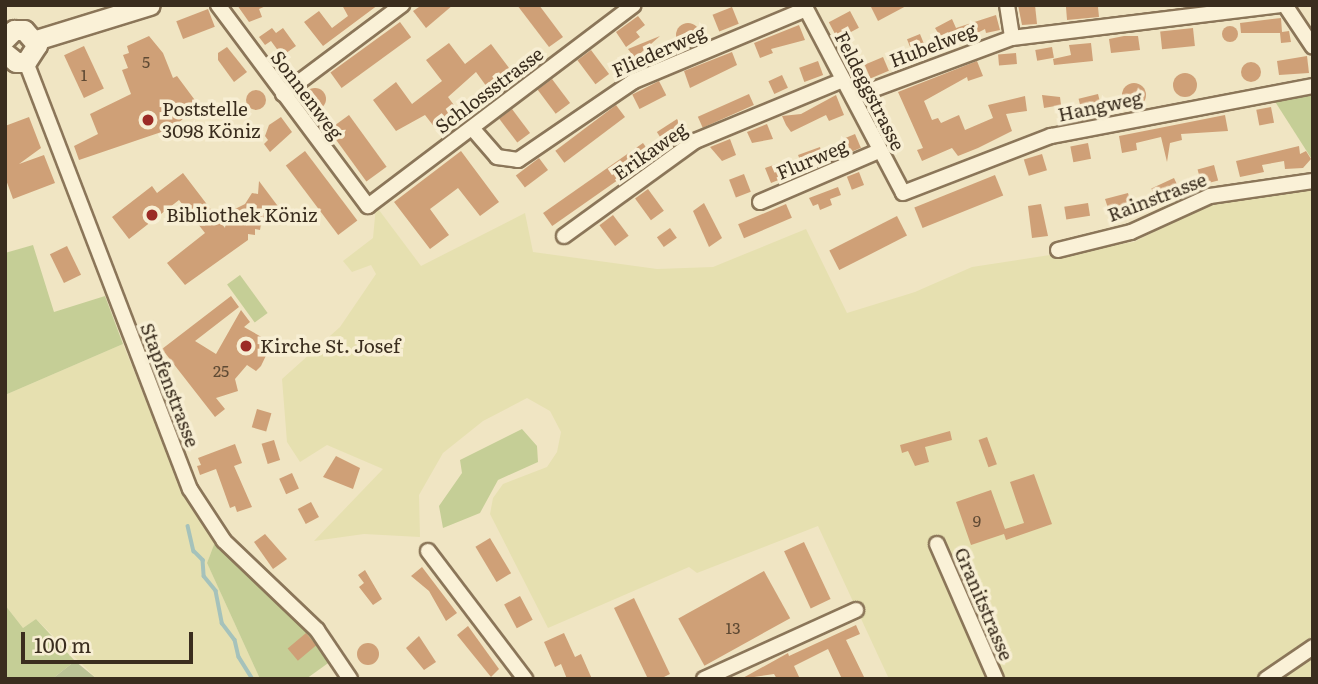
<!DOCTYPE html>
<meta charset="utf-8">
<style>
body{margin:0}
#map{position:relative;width:1318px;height:684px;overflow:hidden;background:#f0e5c3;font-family:Literata,serif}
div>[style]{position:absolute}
.farmland>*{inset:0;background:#e6e0b0}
.green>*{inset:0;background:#c5ce96;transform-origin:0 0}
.cemetery>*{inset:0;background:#bbc396}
.stream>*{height:3.5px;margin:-1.75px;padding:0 1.75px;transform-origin:1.75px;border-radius:1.75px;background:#a5c2bb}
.building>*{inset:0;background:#cfa077;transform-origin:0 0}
.round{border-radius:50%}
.roads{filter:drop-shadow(2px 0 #8b7659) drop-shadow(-2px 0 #8b7659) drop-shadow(0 2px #8b7659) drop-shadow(0 -2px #8b7659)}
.minor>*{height:14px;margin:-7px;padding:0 7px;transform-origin:7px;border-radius:7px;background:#faf1d7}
.secondary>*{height:19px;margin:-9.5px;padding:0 9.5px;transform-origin:9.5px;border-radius:9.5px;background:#faf1d7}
.dots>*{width:19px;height:19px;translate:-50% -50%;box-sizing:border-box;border:4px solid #f7eed3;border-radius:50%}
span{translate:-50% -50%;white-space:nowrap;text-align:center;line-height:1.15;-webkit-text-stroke:7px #f7eed3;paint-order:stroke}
.number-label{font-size:16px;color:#5f4a34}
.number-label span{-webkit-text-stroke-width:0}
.street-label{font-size:19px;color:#3a2d1e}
.poi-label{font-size:19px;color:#3a2d1e}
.left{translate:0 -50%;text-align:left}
.frame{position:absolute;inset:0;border:7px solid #3a2d1e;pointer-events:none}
.scale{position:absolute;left:21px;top:632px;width:172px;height:32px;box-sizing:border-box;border:4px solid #3a2d1e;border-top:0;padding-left:9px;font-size:21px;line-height:24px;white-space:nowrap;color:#3a2d1e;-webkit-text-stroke:5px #f7eed3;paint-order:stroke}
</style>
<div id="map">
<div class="farmland">
<i style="clip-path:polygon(1313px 188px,1313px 679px,889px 679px,818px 526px,697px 573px,689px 567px,548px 628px,490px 514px,493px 498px,503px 484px,547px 467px,557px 452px,561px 432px,550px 411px,527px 398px,483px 421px,443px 453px,419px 495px,420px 537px,364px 534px,314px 541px,383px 469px,327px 445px,300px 462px,287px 442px,282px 379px,340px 327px,376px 274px,371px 265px,352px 272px,343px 261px,373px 238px,376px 206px,421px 266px,525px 213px,533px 252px,657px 269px,713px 267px,806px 229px,847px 313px,915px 292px,972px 267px,1134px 242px,1213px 202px)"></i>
<i style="clip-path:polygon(123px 344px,183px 492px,215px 542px,207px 563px,260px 679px,97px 679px,36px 619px,23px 628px,5px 605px,5px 395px)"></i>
</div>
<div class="green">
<i style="clip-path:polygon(1313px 95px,1313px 161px,1274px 100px)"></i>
<i style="clip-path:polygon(33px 245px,54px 312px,105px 296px,123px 344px,5px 395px,5px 253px)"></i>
<i style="left:240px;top:275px;width:47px;height:16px;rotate:54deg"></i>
<i style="clip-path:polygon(522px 429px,537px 446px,538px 462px,498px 480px,480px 513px,443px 528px,439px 506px,462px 473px,460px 460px)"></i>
<i style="clip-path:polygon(215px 542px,295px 619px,331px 661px,306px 679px,260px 679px,207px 563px)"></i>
<i style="clip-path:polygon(5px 605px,23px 628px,36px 619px,75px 661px,52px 679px,5px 679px)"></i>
</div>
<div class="cemetery">
<i style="clip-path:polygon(75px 661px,97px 679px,52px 679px)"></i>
</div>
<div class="stream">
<i style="left:188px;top:526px;width:26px;rotate:77deg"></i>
<i style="left:194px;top:551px;width:13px;rotate:45deg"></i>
<i style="left:203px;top:560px;width:16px;rotate:86deg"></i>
<i style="left:204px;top:576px;width:19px;rotate:51deg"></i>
<i style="left:216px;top:591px;width:33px;rotate:79deg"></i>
<i style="left:222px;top:623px;width:21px;rotate:53deg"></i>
<i style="left:235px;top:640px;width:17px;rotate:77deg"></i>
<i style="left:239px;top:657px;width:26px;rotate:58deg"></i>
</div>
<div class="building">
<i style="clip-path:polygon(237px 5px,268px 5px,259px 9px,262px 17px,249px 22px)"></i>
<i style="clip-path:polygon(342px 5px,378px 5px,323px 46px,304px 22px,319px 11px,332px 28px,348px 16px)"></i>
<i style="clip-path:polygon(422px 5px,453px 5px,426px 28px,413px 11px)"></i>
<i style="clip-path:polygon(517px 5px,539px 5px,563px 37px,549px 47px)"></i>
<i style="clip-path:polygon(870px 5px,908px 5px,878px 21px)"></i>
<i style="clip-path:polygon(1018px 5px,1035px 5px,1037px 24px,1022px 25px)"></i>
<i style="left:732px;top:7px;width:18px;height:21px;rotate:68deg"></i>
<i style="clip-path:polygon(1066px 7px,1098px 7px,1099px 17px,1067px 20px)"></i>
<i style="left:208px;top:9px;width:19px;height:34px;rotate:69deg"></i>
<i style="left:850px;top:11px;width:19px;height:24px;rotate:62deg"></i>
<i style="clip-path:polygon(996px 15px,1000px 30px,986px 33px,985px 29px,954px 45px,948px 32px,940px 36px,935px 28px,952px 19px,956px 28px)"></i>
<i style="clip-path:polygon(638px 16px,645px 25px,636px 32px,640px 37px,626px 47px,616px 32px)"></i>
<i style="clip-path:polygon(1281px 18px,1282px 32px,1289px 31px,1291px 42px,1281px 43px,1280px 33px,1241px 33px,1240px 23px)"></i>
<i style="left:400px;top:22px;width:19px;height:86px;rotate:54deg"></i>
<i class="round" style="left:676px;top:23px;width:24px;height:24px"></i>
<i style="clip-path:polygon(799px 25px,805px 40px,771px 49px,773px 53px,760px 58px,754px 43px)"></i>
<i class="round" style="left:1222px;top:26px;width:16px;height:16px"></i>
<i style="clip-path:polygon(272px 28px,276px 33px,283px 28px,296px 46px,282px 56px,271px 41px,265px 45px,259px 37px)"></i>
<i style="left:1193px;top:28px;width:18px;height:33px;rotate:84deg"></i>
<i style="left:920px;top:34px;width:22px;height:14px;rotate:68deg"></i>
<i style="clip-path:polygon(149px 36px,163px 53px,173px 78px,177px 76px,200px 107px,179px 122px,182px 125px,79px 160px,74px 146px,98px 134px,90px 114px,131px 94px,122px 70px,128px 68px,123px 55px,129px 53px,127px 46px)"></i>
<i style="clip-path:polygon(660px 36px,635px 58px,628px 49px)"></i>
<i style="clip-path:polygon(1124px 36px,1138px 36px,1140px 50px,1111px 53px,1109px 39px)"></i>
<i style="clip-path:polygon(449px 43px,465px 64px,491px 44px,515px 76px,492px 94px,476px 72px,448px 97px,462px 116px,439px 133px,425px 115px,396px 131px,373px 100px,396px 82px,412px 104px,442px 81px,426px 60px)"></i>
<i style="clip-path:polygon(1091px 43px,1093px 61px,1054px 65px,1053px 59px,1071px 55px,1069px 45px)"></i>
<i style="left:84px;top:46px;width:47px;height:22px;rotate:65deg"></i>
<i style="clip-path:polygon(227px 47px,247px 72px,234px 82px,218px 60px,218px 53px)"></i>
<i style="left:1052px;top:47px;width:11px;height:17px;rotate:80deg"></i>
<i style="left:591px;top:50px;width:30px;height:17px;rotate:53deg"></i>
<i style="clip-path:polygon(732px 52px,737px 65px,690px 88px,684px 71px)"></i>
<i style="left:1016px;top:53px;width:11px;height:18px;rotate:85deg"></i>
<i style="clip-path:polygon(1307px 56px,1309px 73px,1279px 75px,1277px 61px)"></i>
<i style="left:883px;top:57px;width:15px;height:20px;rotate:67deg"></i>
<i style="left:818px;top:61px;width:15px;height:20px;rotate:70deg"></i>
<i style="clip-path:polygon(977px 61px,983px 76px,968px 81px,967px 77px,924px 101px,932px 120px,938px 118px,941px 123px,959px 115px,965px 130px,993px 118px,988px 105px,1025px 96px,1027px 111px,1006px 114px,1012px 131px,978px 148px,958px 156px,952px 148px,922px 161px,917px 150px,923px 148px,898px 92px)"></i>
<i class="round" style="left:1241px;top:62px;width:20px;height:20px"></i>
<i class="round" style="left:1173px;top:73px;width:24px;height:24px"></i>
<i style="left:782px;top:75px;width:14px;height:15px;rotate:65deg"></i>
<i style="left:552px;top:79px;width:30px;height:18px;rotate:53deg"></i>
<i style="left:659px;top:81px;width:16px;height:30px;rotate:63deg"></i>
<i class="round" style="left:1122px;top:83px;width:24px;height:24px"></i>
<i class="round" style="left:304px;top:88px;width:22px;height:22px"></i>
<i class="round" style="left:246px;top:90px;width:20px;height:20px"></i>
<i style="left:749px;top:94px;width:12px;height:56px;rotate:66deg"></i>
<i style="left:1098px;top:94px;width:12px;height:20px;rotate:76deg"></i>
<i style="clip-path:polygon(836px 95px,844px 115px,829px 121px,826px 115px,791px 132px,786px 125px,782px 116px,801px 114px)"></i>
<i style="clip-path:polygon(1042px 95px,1060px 97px,1061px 105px,1044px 108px)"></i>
<i style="left:616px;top:105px;width:15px;height:76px;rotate:53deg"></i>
<i style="left:1271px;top:107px;width:16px;height:15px;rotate:79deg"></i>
<i style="left:512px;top:109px;width:30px;height:16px;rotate:53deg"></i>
<i style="left:349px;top:115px;width:64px;height:25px;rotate:54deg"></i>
<i style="clip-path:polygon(1225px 115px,1228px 131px,1181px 134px,1182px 140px,1170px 143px,1167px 162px,1161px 137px,1136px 143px,1137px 150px,1122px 153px,1119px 136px)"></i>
<i style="clip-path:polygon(29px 117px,41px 148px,19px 164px,44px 155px,55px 183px,13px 199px,5px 177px,5px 126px)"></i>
<i style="clip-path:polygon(281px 117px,292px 132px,270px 152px,264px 144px,268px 140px,265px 136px,269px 125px)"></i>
<i style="left:677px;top:119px;width:17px;height:24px;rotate:57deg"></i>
<i style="clip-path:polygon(767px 124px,773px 139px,752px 143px,747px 132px)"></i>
<i style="left:855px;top:134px;width:15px;height:13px;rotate:67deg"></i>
<i style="clip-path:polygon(730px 139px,736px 155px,722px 161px,710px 147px)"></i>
<i style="left:643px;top:143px;width:16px;height:122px;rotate:55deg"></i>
<i style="left:1088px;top:143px;width:16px;height:18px;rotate:79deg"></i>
<i style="clip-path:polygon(1299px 146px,1300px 154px,1306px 151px,1311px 159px,1303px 168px,1285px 169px,1284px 161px,1262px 165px,1264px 172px,1240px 177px,1236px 161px)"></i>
<i style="clip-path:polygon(820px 147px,823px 160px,805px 172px,798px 155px)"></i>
<i style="left:305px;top:151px;width:87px;height:24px;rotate:53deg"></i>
<i style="clip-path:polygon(461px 151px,499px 202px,480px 216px,458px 188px,430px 209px,449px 235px,430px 249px,394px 202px)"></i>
<i style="left:1042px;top:154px;width:17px;height:19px;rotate:73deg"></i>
<i style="left:539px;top:158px;width:15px;height:29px;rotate:53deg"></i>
<i style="clip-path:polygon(782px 162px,786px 177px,771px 183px,765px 168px)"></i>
<i style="left:1214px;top:165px;width:16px;height:17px;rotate:75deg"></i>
<i style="left:859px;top:172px;width:14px;height:13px;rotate:69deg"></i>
<i style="clip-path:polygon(183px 173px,225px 228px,227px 213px,245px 204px,252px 193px,258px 194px,259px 181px,283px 213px,267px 219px,267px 225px,261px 224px,260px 230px,255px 229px,255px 235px,248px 234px,248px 240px,185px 285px,167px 263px,205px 233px,179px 200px,129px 239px,112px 217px,152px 186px,157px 193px)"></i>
<i style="left:744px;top:174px;width:19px;height:16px;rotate:69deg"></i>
<i style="left:995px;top:175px;width:22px;height:87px;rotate:68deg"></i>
<i style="left:1174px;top:178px;width:17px;height:25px;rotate:65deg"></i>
<i style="clip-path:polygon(838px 187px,841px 195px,830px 199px,832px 205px,820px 210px,818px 204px,813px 206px,809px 198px)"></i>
<i style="left:648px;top:189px;width:27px;height:16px;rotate:54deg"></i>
<i style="clip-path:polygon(1128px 193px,1132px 208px,1111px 217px,1105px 199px)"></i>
<i style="clip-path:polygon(704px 203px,722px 238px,709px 247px,693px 211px)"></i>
<i style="left:1088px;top:203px;width:13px;height:24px;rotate:81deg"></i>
<i style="left:786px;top:204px;width:15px;height:52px;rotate:67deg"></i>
<i style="clip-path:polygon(1041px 204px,1048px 236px,1032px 238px,1028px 206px)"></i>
<i style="left:613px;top:215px;width:26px;height:17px;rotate:53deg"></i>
<i style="left:897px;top:216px;width:22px;height:76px;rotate:63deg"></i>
<i style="left:670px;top:228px;width:12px;height:16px;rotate:55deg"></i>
<i style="left:67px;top:246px;width:32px;height:19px;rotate:64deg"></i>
<i style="clip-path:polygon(231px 296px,239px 307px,195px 341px,216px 354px,241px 310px,250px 322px,244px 327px,272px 343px,261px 366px,256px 371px,247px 365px,235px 379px,238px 391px,216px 398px,225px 409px,215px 417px,162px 349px)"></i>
<i style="left:257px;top:409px;width:15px;height:19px;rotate:16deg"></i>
<i style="clip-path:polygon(950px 431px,952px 440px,925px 447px,929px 462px,915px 466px,908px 451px,902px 453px,900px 445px)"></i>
<i style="left:987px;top:437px;width:29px;height:9px;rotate:70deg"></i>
<i style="left:274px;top:440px;width:21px;height:13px;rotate:73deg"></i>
<i style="clip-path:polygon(235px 444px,242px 463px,234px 466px,252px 507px,237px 512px,235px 506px,230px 508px,216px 469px,200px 475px,197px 466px,201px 465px,198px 458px)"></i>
<i style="clip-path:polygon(336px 456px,360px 468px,353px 489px,323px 477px)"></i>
<i style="left:292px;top:473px;width:17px;height:14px;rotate:66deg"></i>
<i style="clip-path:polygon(1034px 474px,1052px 524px,1006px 540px,1004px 534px,971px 545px,956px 502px,991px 490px,1005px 529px,1024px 523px,1010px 482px)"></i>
<i style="left:311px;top:502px;width:17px;height:15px;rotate:62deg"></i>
<i style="clip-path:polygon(265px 534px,287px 559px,273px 569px,254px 542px)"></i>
<i style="left:490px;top:538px;width:41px;height:17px;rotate:59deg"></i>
<i style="left:804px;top:542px;width:63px;height:22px;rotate:65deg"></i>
<i style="clip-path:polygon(422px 567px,457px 613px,446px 621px,429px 591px,411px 576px)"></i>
<i style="clip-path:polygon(365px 570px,382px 599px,373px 605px,359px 587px,364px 583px,358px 575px)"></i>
<i style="left:764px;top:571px;width:54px;height:98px;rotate:61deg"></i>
<i style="left:520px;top:596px;width:27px;height:18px;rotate:62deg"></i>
<i style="clip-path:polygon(634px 598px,670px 674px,660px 679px,648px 679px,614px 608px)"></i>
<i style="clip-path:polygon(856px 625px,860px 634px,846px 640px,865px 679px,842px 679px,828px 649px,794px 666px,800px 679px,777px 679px,774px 674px,741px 679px,788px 653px,789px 656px)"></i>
<i style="clip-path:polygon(468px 626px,499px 669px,491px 677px,457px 635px)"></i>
<i style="left:306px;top:633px;width:16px;height:24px;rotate:50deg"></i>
<i style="clip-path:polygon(564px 633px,575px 657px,581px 654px,592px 679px,567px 679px,561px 664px,555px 667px,544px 642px)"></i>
<i style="clip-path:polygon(419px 636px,436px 662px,424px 670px,406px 648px)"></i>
<i class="round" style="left:357px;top:643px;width:22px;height:22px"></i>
</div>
<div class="roads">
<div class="minor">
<i style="left:218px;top:5px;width:251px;rotate:53.3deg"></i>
<i style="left:368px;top:206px;width:333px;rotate:-37.1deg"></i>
<i style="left:804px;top:5px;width:212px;rotate:62.2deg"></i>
<i style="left:903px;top:193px;width:159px;rotate:-21.1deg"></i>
<i style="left:1051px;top:136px;width:267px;rotate:-10.8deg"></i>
<i style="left:1007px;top:5px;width:33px;rotate:81deg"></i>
<i style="left:1285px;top:5px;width:50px;rotate:56.3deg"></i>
<i style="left:26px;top:62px;width:457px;rotate:69deg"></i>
<i style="left:190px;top:489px;width:62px;rotate:56.8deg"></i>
<i style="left:224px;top:541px;width:129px;rotate:43.7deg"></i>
<i style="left:317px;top:630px;width:59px;rotate:56deg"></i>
<i style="left:283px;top:94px;width:149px;rotate:-36.8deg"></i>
<i style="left:853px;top:97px;width:170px;rotate:-20.4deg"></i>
<i style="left:1012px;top:38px;width:269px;rotate:-7deg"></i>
<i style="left:472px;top:128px;width:38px;rotate:49deg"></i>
<i style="left:497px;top:157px;width:21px;rotate:8deg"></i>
<i style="left:518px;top:160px;width:140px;rotate:-34.3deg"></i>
<i style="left:634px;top:81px;width:186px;rotate:-22.7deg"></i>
<i style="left:760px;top:202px;width:129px;rotate:-23.2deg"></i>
<i style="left:564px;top:236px;width:162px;rotate:-35.9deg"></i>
<i style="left:695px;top:141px;width:160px;rotate:-22.4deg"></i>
<i style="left:1058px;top:250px;width:75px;rotate:-13.9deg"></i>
<i style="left:1131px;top:232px;width:87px;rotate:-24.5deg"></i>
<i style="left:1210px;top:196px;width:104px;rotate:-8.3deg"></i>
<i style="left:937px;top:544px;width:147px;rotate:66.4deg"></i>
<i style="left:428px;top:551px;width:161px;rotate:52.8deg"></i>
<i style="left:704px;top:679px;width:167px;rotate:-24.4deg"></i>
<i style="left:1266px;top:679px;width:57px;rotate:-34.2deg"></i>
</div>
<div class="secondary">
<i style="left:5px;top:39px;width:13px;rotate:-45deg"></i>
<i style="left:14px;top:30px;width:10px"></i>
<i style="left:24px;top:30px;width:20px;rotate:49deg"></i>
<i style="left:37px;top:45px;width:20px;rotate:123deg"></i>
<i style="left:26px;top:62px;width:10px;rotate:180deg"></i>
<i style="left:16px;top:62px;width:14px;rotate:-141deg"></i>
<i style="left:36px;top:40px;width:119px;rotate:-17.1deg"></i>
</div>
</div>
<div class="dots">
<i style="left:148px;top:120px;background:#9c2b26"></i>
<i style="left:152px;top:215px;background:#9c2b26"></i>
<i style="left:246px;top:346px;background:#9c2b26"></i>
</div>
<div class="number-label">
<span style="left:146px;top:61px">5</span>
<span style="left:84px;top:74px">1</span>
<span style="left:221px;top:370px">25</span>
<span style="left:977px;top:520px">9</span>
<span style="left:733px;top:627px">13</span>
</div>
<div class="street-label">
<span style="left:933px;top:45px;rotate:-21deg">Hubelweg</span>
<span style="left:659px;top:51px;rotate:-24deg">Fliederweg</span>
<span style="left:489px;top:90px;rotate:-37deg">Schlossstrasse</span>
<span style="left:870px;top:91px;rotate:63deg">Feldeggstrasse</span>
<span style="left:307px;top:95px;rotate:53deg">Sonnenweg</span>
<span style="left:1100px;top:106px;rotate:-12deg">Hangweg</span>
<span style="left:650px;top:151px;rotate:-35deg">Erikaweg</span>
<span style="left:812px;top:159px;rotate:-23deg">Flurweg</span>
<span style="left:1157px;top:197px;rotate:-21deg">Rainstrasse</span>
<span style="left:170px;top:385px;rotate:69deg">Stapfenstrasse</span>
<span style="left:984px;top:604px;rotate:67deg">Granitstrasse</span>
</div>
<div class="poi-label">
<span class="left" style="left:162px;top:120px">Poststelle<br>3098 Köniz</span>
<span class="left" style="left:166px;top:215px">Bibliothek Köniz</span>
<span class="left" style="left:260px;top:346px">Kirche St. Josef</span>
</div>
<div class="frame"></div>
<div class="scale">100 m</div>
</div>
